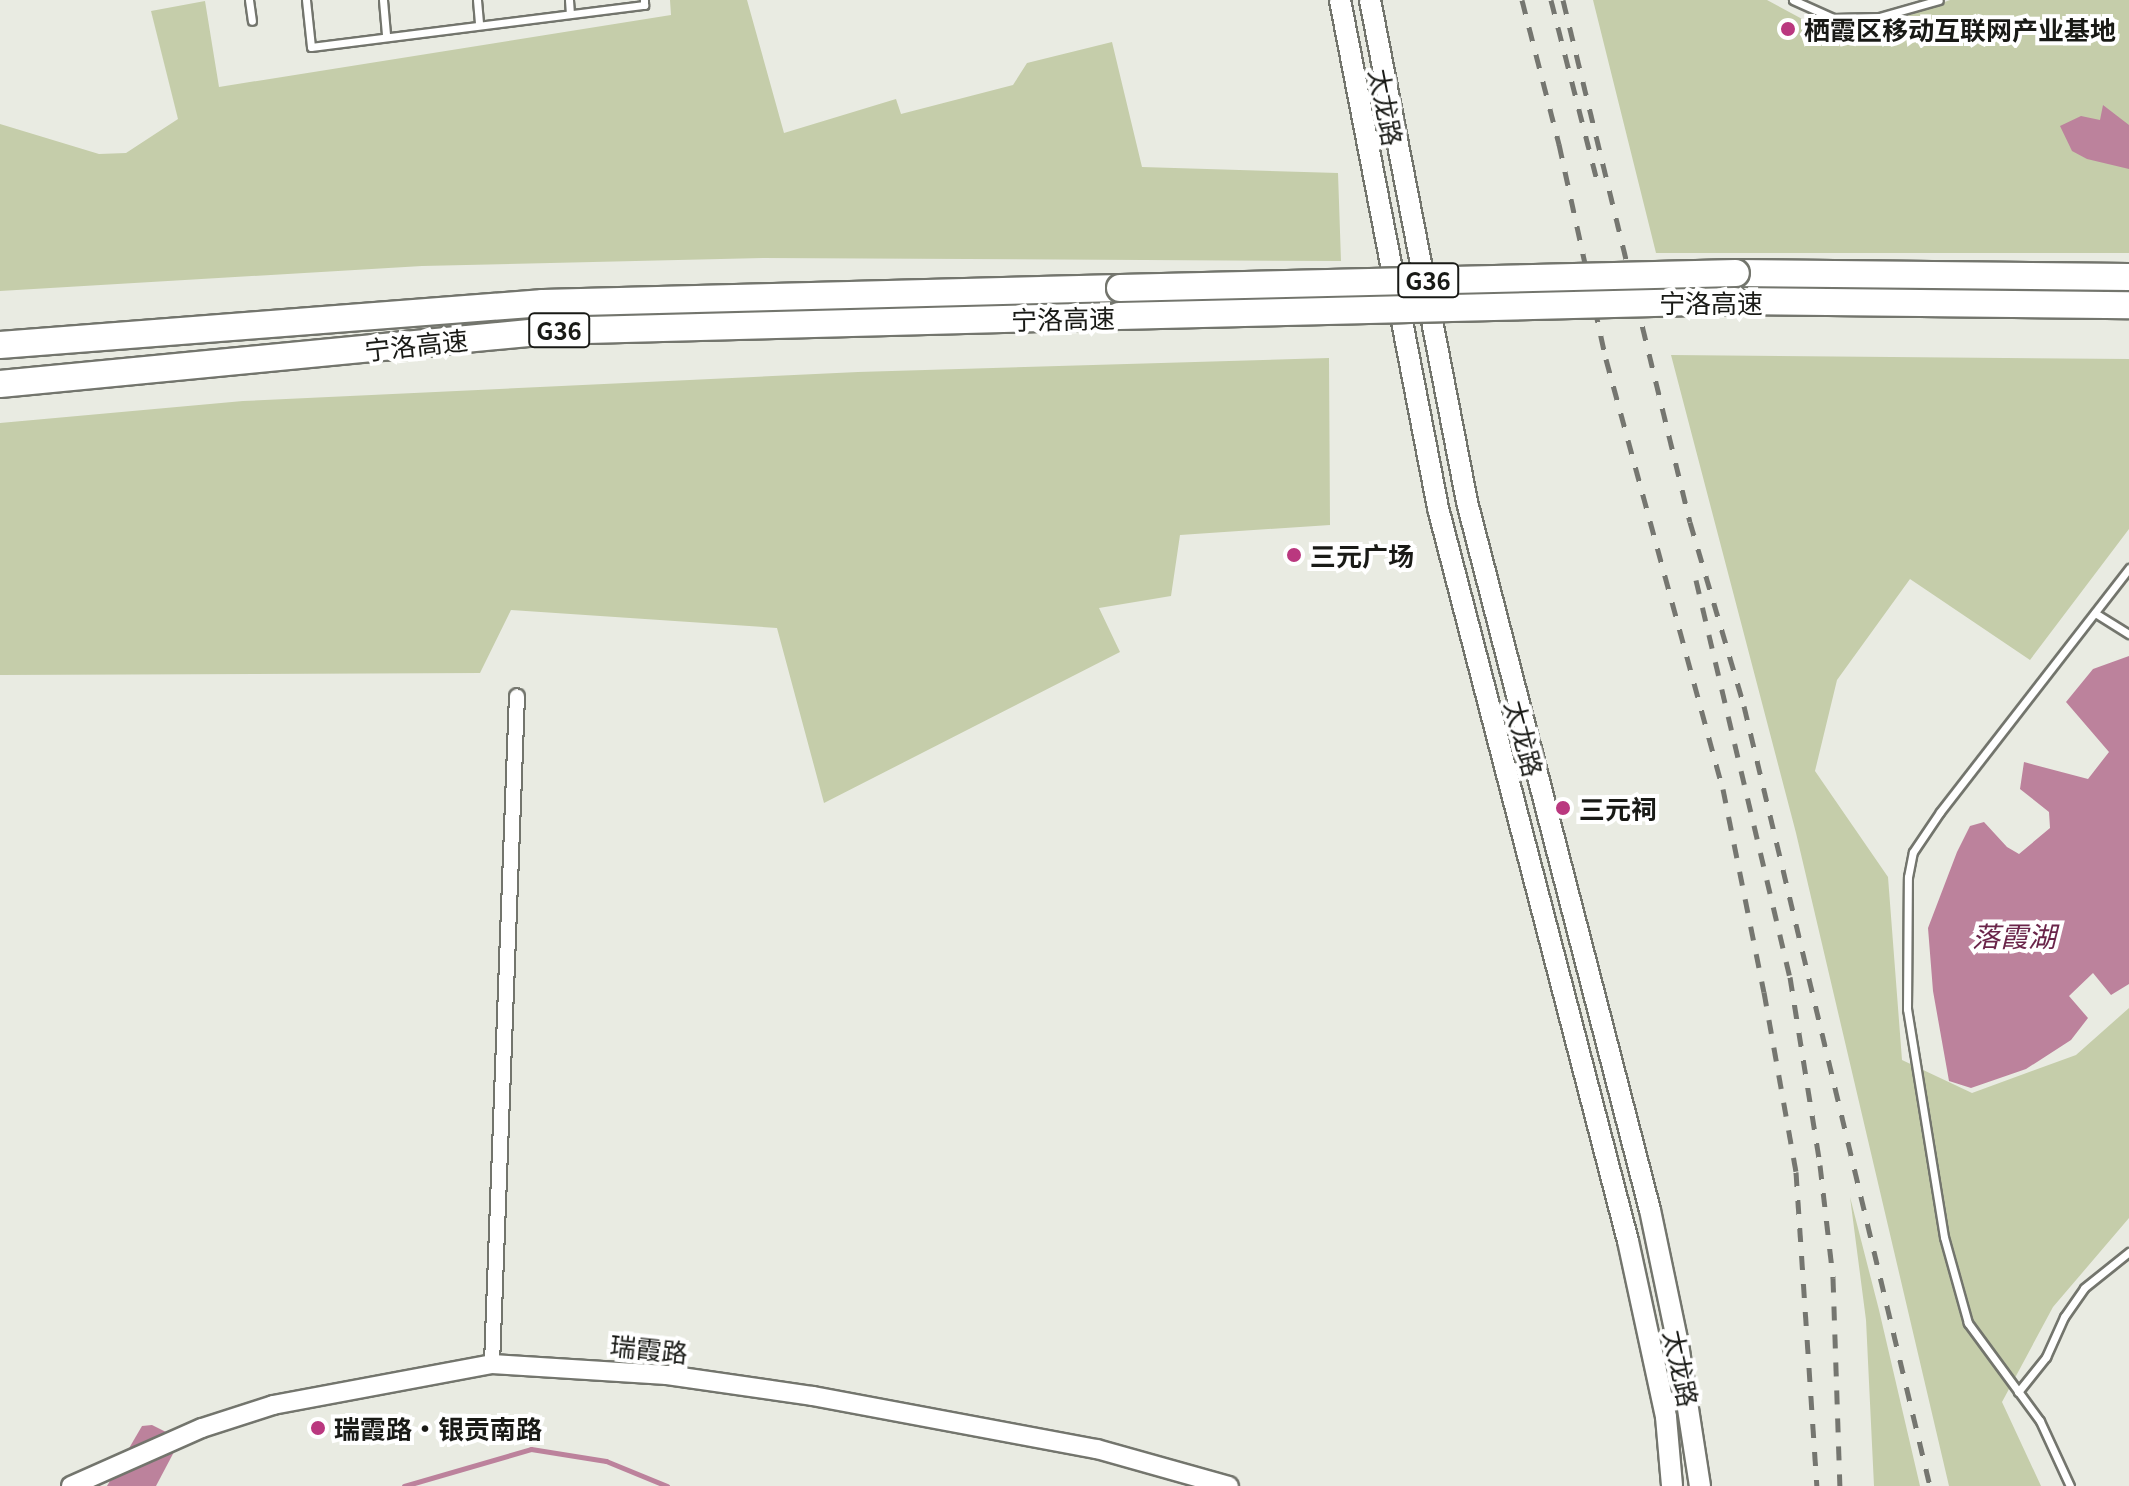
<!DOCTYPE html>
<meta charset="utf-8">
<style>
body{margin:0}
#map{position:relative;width:2129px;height:1486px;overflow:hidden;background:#e9ebe2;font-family:Georgia,"Noto Sans SC",serif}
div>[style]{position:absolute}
.green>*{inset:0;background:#c5cdaa}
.water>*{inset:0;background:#bc829c}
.stream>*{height:5px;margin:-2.5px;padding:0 2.5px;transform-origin:2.5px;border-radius:2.5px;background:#bc829c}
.roads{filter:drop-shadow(2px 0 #73756d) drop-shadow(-2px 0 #73756d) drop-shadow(0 2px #73756d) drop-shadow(0 -2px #73756d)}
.service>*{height:7px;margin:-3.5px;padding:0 3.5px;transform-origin:3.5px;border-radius:3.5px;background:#fff}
.minor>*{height:14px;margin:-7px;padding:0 7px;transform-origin:7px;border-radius:7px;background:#fff}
.tertiary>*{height:18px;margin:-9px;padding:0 9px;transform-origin:9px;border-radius:9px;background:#fff}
.secondary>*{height:20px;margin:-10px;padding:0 10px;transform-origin:10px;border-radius:10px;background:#fff}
.motorway>*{height:26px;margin:-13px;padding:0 13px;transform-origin:13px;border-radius:13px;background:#fff}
.rail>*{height:5px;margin-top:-2.5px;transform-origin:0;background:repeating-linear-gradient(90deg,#757670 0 14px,transparent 0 28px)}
.bridges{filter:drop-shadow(2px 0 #73756d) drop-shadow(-2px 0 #73756d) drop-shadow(0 2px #73756d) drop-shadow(0 -2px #73756d)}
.motorway-bridge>*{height:26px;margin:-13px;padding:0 13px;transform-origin:13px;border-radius:13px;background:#fff}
.dots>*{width:22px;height:22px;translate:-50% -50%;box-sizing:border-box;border:4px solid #fff;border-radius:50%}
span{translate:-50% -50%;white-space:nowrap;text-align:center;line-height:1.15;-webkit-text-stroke:8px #fff;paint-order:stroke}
.shield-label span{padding:2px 6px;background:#fff;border:2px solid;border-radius:6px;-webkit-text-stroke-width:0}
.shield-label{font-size:24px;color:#191a16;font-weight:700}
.poi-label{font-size:26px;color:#191a16;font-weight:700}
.left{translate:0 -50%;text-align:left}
.street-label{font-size:26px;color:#191a16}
.water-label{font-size:28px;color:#6a2449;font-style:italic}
</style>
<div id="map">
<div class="green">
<i style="clip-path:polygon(670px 0,747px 0,784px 133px,896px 99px,901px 114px,1013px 85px,1027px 63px,1112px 42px,1142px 167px,1338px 173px,1341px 261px,763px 258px,422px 266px,0 291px,0 124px,99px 154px,126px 153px,178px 119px,151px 11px,205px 1px,219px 87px,671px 15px)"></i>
<i style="clip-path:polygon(1593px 0,1767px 0,1804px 20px,1867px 31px,1950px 0,2129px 0,2129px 253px,1656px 253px)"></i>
<i style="clip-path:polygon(1671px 355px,2129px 359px,2129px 529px,2030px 660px,1910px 579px,1837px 680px,1815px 771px,1888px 877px,1902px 1060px,1972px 1093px,2076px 1055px,2129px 1008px,2129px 1218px,2053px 1307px,2002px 1402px,2041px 1486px,1949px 1486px,1796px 833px)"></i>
<i style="clip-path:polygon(1329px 358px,1330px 525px,1180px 535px,1171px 596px,1099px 608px,1120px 652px,824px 803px,777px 628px,511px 610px,480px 673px,0 675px,0 423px,243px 401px,858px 372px)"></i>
<i style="clip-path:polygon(1850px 1197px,1879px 1310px,1920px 1486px,1874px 1486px,1866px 1320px)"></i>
</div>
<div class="water">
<i style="clip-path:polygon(2103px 105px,2129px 125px,2129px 169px,2087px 159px,2072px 151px,2060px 126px,2081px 116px,2100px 120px)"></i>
<i style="clip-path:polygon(2129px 656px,2129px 984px,2111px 995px,2093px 973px,2069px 996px,2088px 1018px,2071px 1040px,2026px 1069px,1971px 1088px,1949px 1081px,1933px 991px,1928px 928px,1957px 852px,1970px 826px,1984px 822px,2007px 847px,2019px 854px,2050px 828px,2049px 812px,2020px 789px,2024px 762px,2088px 779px,2109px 752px,2066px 702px,2093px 669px)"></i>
<i style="clip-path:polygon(152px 1425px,176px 1437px,175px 1450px,156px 1486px,107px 1486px,142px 1426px)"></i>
</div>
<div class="stream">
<i style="left:404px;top:1486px;width:132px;rotate:-16.2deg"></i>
<i style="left:531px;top:1449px;width:76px;rotate:9.1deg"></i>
<i style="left:606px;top:1461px;width:66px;rotate:22.3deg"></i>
</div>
<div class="roads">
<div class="service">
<i style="left:249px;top:0;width:21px;rotate:82deg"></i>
<i style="left:306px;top:0;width:47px;rotate:83.9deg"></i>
<i style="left:311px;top:47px;width:336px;rotate:-7.2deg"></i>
<i style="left:644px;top:5px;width:5px;rotate:-90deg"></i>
<i style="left:383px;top:0;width:37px;rotate:85deg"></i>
<i style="left:477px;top:0;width:25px;rotate:85deg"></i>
<i style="left:569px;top:0;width:14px;rotate:86deg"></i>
<i style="left:1793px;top:0;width:44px;rotate:24.2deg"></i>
<i style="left:1833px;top:18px;width:46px;rotate:-1.2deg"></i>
<i style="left:1879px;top:17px;width:62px;rotate:-15.8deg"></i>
<i style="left:2095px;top:613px;width:40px;rotate:32deg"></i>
<i style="left:2018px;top:1392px;width:45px;rotate:-51.3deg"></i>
<i style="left:2046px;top:1357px;width:44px;rotate:-65.8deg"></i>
<i style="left:2064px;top:1317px;width:35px;rotate:-55deg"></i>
<i style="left:2084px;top:1288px;width:58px;rotate:-38.7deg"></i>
<i style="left:2070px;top:1486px;width:72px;rotate:-114.8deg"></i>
<i style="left:2040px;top:1421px;width:122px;rotate:-126.3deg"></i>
<i style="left:1968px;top:1323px;width:89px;rotate:-105.6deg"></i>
<i style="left:1944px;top:1237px;width:231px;rotate:-99.2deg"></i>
<i style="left:1907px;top:1009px;width:132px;rotate:-89.6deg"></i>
<i style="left:1908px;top:877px;width:25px;rotate:-79deg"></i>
<i style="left:1913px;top:852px;width:48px;rotate:-56deg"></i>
<i style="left:1940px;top:812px;width:309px;rotate:-52.2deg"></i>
</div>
<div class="minor">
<i style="left:492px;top:1364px;width:668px;rotate:-87.86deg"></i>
</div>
<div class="tertiary">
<i style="left:71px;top:1486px;width:143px;rotate:-23.9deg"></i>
<i style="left:202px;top:1428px;width:75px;rotate:-17.9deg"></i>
<i style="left:273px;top:1405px;width:223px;rotate:-10.6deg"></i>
<i style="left:492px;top:1364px;width:175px;rotate:3.6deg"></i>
<i style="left:667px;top:1375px;width:148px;rotate:8.2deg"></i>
<i style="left:813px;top:1396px;width:289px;rotate:10.6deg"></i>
<i style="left:1097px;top:1449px;width:137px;rotate:15.7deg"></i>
</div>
<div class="secondary">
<i style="left:1340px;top:0;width:517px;rotate:79.08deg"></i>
<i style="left:1438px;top:508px;width:757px;rotate:75.47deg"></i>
<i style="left:1628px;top:1241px;width:180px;rotate:77.8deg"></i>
<i style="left:1666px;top:1417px;width:69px;rotate:85deg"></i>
<i style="left:1370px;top:0;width:511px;rotate:79.06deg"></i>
<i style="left:1467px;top:502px;width:731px;rotate:75.51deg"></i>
<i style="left:1650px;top:1210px;width:137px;rotate:78.2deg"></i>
<i style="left:1678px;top:1344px;width:144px;rotate:81.2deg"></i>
</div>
<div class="motorway">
<i style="left:1736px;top:273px;width:393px;rotate:0.6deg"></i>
<i style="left:1735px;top:301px;width:394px;rotate:0.6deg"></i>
<i style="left:0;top:345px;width:545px;rotate:-4.42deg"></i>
<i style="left:543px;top:303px;width:577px;rotate:-1.49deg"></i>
<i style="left:0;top:384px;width:552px;rotate:-5.51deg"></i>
<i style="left:549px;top:331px;width:570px;rotate:-1.51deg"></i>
</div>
</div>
<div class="rail">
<i style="left:1522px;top:0;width:149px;rotate:75.6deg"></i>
<i style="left:1559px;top:144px;width:220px;rotate:77.7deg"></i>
<i style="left:1606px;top:359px;width:446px;rotate:74.8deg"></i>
<i style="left:1723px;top:789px;width:207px;rotate:78.6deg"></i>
<i style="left:1764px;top:992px;width:183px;rotate:79.9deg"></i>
<i style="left:1796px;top:1172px;width:315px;rotate:86.2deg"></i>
<i style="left:1551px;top:0;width:187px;rotate:75.7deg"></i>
<i style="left:1563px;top:0;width:537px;rotate:76.33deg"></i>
<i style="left:1690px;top:522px;width:192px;rotate:73.6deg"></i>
<i style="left:1744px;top:706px;width:802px;rotate:76.59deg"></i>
<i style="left:1696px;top:580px;width:408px;rotate:76.7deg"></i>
<i style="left:1790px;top:977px;width:190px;rotate:80.9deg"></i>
<i style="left:1820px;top:1165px;width:114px;rotate:83.4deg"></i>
<i style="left:1833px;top:1278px;width:208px;rotate:88.1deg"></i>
</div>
<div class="bridges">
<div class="motorway-bridge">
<i style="left:1120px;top:288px;width:616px;rotate:-1.39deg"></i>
<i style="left:1119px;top:316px;width:616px;rotate:-1.39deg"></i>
</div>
</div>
<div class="dots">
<i style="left:1788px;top:29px;background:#ba387f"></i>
<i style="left:1294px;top:555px;background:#ba387f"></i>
<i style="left:1563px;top:808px;background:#ba387f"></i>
<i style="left:318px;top:1428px;background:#ba387f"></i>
</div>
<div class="shield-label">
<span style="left:1428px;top:280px">G36</span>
<span style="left:559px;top:330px">G36</span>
</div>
<div class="poi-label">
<span class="left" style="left:1804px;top:29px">栖霞区移动互联网产业基地</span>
<span class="left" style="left:1310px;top:555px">三元广场</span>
<span class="left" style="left:1579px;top:808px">三元祠</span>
<span class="left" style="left:334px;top:1428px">瑞霞路·银贡南路</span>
</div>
<div class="street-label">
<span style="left:1387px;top:107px;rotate:79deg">太龙路</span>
<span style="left:1711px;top:302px">宁洛高速</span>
<span style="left:1063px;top:318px;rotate:-1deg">宁洛高速</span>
<span style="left:416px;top:344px;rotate:-6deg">宁洛高速</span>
<span style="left:1525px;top:738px;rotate:75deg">太龙路</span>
<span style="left:649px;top:1348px;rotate:6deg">瑞霞路</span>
<span style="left:1682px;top:1368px;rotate:78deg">太龙路</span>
</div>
<div class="water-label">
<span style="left:2014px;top:935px">落霞湖</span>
</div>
</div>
